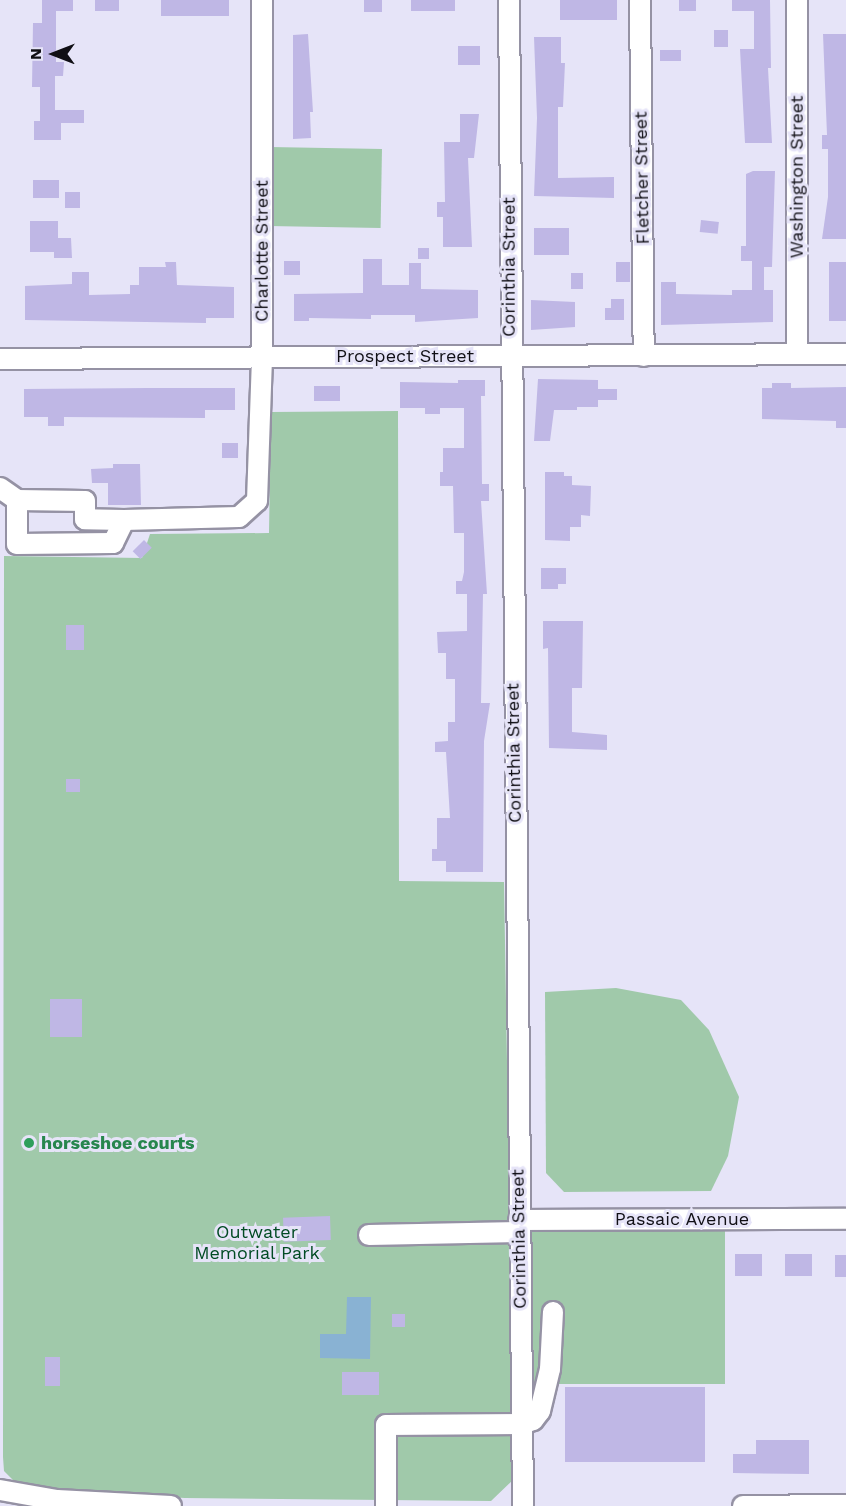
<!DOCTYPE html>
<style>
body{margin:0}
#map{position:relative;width:846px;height:1506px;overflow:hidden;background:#e6e4f8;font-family:"Work Sans",sans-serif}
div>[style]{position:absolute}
.green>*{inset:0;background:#a0c9aa;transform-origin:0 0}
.water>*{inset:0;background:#89b2d3}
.building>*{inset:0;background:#bfb7e5;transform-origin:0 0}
.roads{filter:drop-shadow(2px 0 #9592a4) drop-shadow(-2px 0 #9592a4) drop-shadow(0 2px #9592a4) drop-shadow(0 -2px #9592a4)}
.minor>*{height:20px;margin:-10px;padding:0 10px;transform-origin:10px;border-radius:10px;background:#fff}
.dots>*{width:16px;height:16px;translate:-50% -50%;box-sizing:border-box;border:3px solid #e6e4f8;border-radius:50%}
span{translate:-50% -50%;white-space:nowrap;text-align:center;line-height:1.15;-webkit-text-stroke:6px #e6e4f8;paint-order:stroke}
.street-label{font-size:18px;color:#100f15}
.leisure-label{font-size:18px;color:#27864d;font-weight:700}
.left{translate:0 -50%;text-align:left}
.park-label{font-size:18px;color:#014b23}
.north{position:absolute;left:24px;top:24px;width:60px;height:60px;-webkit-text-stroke:4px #e6e4f8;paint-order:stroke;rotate:270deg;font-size:16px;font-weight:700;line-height:24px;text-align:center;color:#100f15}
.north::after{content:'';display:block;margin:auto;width:21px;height:27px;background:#100f15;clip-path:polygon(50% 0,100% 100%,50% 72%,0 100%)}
</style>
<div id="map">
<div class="green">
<i style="left:270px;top:147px;width:112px;height:79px;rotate:1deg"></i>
<i style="clip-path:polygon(398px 411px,399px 881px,504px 882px,514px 1479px,491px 1501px,185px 1498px,36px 1490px,17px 1484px,4px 1471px,3px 1457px,4px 556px,142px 558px,150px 534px,269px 533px,271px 412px)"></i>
<i style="clip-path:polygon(616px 988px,681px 1000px,709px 1030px,739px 1097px,728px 1156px,711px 1191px,564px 1192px,546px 1173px,545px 992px)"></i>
<i style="left:725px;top:1230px;width:154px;height:195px;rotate:90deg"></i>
</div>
<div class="water">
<i style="clip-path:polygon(347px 1297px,371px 1297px,370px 1359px,320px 1358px,320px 1334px,346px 1334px)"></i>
</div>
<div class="building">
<i style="clip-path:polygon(42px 0,73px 0,73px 11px,56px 11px,56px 62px,64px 62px,63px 76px,55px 76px,55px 110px,84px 110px,84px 123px,61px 123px,61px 140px,34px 140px,34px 121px,40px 121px,40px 87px,32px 87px,33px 23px,42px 23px)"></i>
<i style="left:95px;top:0;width:24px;height:11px"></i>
<i style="left:161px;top:0;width:68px;height:16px"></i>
<i style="left:364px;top:0;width:18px;height:12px"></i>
<i style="left:411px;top:0;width:44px;height:11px"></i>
<i style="left:560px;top:0;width:57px;height:20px"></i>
<i style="left:679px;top:0;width:17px;height:11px"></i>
<i style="clip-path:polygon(732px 0,770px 0,771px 68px,768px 68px,772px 143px,745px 143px,740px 49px,754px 49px,754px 11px,732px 11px)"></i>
<i style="left:714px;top:30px;width:14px;height:17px"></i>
<i style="clip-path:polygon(308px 34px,313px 112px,310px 112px,311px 138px,293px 139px,293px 35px)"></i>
<i style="clip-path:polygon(823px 34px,846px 34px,846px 239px,822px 239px,828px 197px,828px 149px,822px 149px,822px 135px,827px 135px)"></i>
<i style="clip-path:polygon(534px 37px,561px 37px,561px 63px,565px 63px,563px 107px,558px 107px,558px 178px,614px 177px,614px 198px,534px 196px,537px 118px)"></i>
<i style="left:458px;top:46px;width:22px;height:19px"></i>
<i style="left:660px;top:50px;width:21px;height:11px"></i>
<i style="clip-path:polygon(460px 114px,479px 114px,474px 158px,468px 158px,472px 247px,443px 247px,443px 217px,437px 217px,437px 202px,445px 202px,444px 142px,460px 142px)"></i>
<i style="clip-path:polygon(753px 171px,775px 171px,772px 267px,764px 267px,764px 290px,773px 290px,773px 322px,661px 325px,661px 282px,676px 282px,676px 294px,732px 295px,732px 290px,752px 290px,752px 261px,741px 261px,741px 246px,746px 246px,746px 174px)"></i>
<i style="left:33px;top:180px;width:26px;height:18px"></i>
<i style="left:65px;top:192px;width:15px;height:16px"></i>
<i style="left:701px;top:220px;width:18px;height:12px;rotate:6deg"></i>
<i style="clip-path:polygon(30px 221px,58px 221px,58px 238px,71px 238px,72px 258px,54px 258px,54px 252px,30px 252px)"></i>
<i style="left:534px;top:228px;width:35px;height:27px"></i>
<i style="left:418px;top:248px;width:11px;height:11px"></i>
<i style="clip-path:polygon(363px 259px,382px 259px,382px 285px,409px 285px,409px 263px,421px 263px,421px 289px,478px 290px,478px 318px,415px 322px,415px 315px,371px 315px,371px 319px,309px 318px,309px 321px,294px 321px,294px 294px,363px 293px)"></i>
<i style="left:284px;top:261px;width:16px;height:14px"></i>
<i style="clip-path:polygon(165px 262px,176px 262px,177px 285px,234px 287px,234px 318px,206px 318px,206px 323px,25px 320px,25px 286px,72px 284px,72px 272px,89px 272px,89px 295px,130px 294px,130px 285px,139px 285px,139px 267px,166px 267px)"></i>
<i style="left:616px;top:262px;width:14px;height:20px"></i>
<i style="left:829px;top:262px;width:17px;height:59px"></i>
<i style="left:571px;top:273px;width:12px;height:16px"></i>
<i style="clip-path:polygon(611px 299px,624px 299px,624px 320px,605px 320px,605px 308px,611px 308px)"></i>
<i style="clip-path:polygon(531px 300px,575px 302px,575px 327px,531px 330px)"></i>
<i style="clip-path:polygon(538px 379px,598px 380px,598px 389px,617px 389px,617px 400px,598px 400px,598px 407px,577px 407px,577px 410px,554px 410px,550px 441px,534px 441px)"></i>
<i style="clip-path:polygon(458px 380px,485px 380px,485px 396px,481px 396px,482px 484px,489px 484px,489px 501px,481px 501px,487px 594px,483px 594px,481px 703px,490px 703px,484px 741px,483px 872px,446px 872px,446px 861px,432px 861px,432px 849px,437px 849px,437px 818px,450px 818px,446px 752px,435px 752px,435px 742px,448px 741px,448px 722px,455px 722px,455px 679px,446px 679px,446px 653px,438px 653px,437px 632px,467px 631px,467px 594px,456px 594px,456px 581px,462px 581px,464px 572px,464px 533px,454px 533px,453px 486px,440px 486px,440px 472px,443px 472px,443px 448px,464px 448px,464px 408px,440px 408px,440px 414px,425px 414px,425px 408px,400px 408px,400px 382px,458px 383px)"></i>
<i style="clip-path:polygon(772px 383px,791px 383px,791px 388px,846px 387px,846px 428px,836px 428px,836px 421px,762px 419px,762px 388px,772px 388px)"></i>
<i style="left:314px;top:386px;width:26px;height:15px"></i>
<i style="clip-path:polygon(148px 388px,235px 388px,235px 410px,205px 410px,205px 418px,64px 417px,64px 426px,48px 426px,48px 417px,24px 417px,24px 389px)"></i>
<i style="left:222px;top:443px;width:16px;height:15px"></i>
<i style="clip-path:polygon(113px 464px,140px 464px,141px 505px,108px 505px,108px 483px,92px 483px,91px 469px,113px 468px)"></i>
<i style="clip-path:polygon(545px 472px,564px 472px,564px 476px,572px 476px,572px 485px,591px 486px,590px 516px,581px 515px,581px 527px,570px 527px,570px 541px,545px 540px)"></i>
<i style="left:144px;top:540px;width:11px;height:16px;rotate:45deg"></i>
<i style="clip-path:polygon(541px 568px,566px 568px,566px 584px,558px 584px,558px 589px,541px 589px)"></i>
<i style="clip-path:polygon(543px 621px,583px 621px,582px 688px,572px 688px,572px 732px,607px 735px,607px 750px,549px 748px,548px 648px,543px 649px)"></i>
<i style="left:66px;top:625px;width:18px;height:25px"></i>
<i style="left:66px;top:779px;width:14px;height:13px"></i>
<i style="left:50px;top:999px;width:32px;height:38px"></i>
<i style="left:330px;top:1216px;width:24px;height:47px;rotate:88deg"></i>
<i style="left:735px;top:1254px;width:27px;height:22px"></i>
<i style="left:785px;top:1254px;width:27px;height:22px"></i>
<i style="left:835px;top:1255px;width:11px;height:22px"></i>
<i style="left:392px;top:1314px;width:13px;height:13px"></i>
<i style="left:45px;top:1357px;width:15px;height:29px"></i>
<i style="left:342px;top:1372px;width:37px;height:23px"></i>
<i style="left:565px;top:1387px;width:140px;height:75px"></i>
<i style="clip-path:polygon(756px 1440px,809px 1440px,809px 1474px,733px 1473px,733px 1454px,756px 1454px)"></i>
</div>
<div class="roads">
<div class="minor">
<i style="left:509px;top:0;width:1506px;rotate:89.47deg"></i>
<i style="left:640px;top:0;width:356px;rotate:89.4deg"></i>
<i style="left:797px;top:0;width:354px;rotate:90deg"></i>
<i style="left:0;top:359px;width:846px;rotate:-0.34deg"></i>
<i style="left:0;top:488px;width:21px;rotate:35deg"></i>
<i style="left:124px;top:520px;width:39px;rotate:-179deg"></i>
<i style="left:85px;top:519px;width:18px;rotate:-90deg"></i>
<i style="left:85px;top:501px;width:68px;rotate:-179.2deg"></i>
<i style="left:17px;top:500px;width:44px;rotate:90deg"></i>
<i style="left:17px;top:544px;width:96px;rotate:-0.6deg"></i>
<i style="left:113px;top:543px;width:25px;rotate:-64deg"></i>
<i style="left:124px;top:520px;width:115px;rotate:-1.5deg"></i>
<i style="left:239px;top:517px;width:24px;rotate:-42deg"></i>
<i style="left:257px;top:501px;width:144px;rotate:-88deg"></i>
<i style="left:262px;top:357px;width:357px;rotate:-90deg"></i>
<i style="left:519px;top:1220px;width:327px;rotate:-0.2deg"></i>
<i style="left:369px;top:1235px;width:150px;rotate:-1.1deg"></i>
<i style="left:0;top:1490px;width:58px;rotate:10deg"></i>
<i style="left:57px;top:1500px;width:114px;rotate:3deg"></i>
<i style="left:386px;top:1506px;width:81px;rotate:-90deg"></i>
<i style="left:386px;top:1425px;width:136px;rotate:-0.4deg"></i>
<i style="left:522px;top:1424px;width:12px;rotate:-20deg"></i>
<i style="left:533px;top:1420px;width:11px;rotate:-52deg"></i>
<i style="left:540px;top:1411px;width:43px;rotate:-76.6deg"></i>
<i style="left:550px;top:1369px;width:57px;rotate:-87deg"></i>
<i style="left:743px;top:1506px;width:103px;rotate:-0.6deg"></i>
</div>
</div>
<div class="dots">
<i style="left:29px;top:1143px;background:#2e9e5b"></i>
</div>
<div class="street-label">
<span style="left:797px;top:177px;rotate:-90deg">Washington Street</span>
<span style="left:642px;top:178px;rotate:-91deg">Fletcher Street</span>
<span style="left:262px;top:251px;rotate:-90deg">Charlotte Street</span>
<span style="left:509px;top:267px;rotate:-90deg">Corinthia Street</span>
<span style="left:405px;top:356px">Prospect Street</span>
<span style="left:514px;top:753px;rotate:-91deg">Corinthia Street</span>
<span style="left:682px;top:1219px">Passaic Avenue</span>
<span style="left:519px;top:1239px;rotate:-91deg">Corinthia Street</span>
</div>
<div class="leisure-label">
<span class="left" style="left:41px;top:1143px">horseshoe courts</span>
</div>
<div class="park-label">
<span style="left:257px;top:1243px">Outwater<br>Memorial Park</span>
</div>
<div class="north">N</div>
</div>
